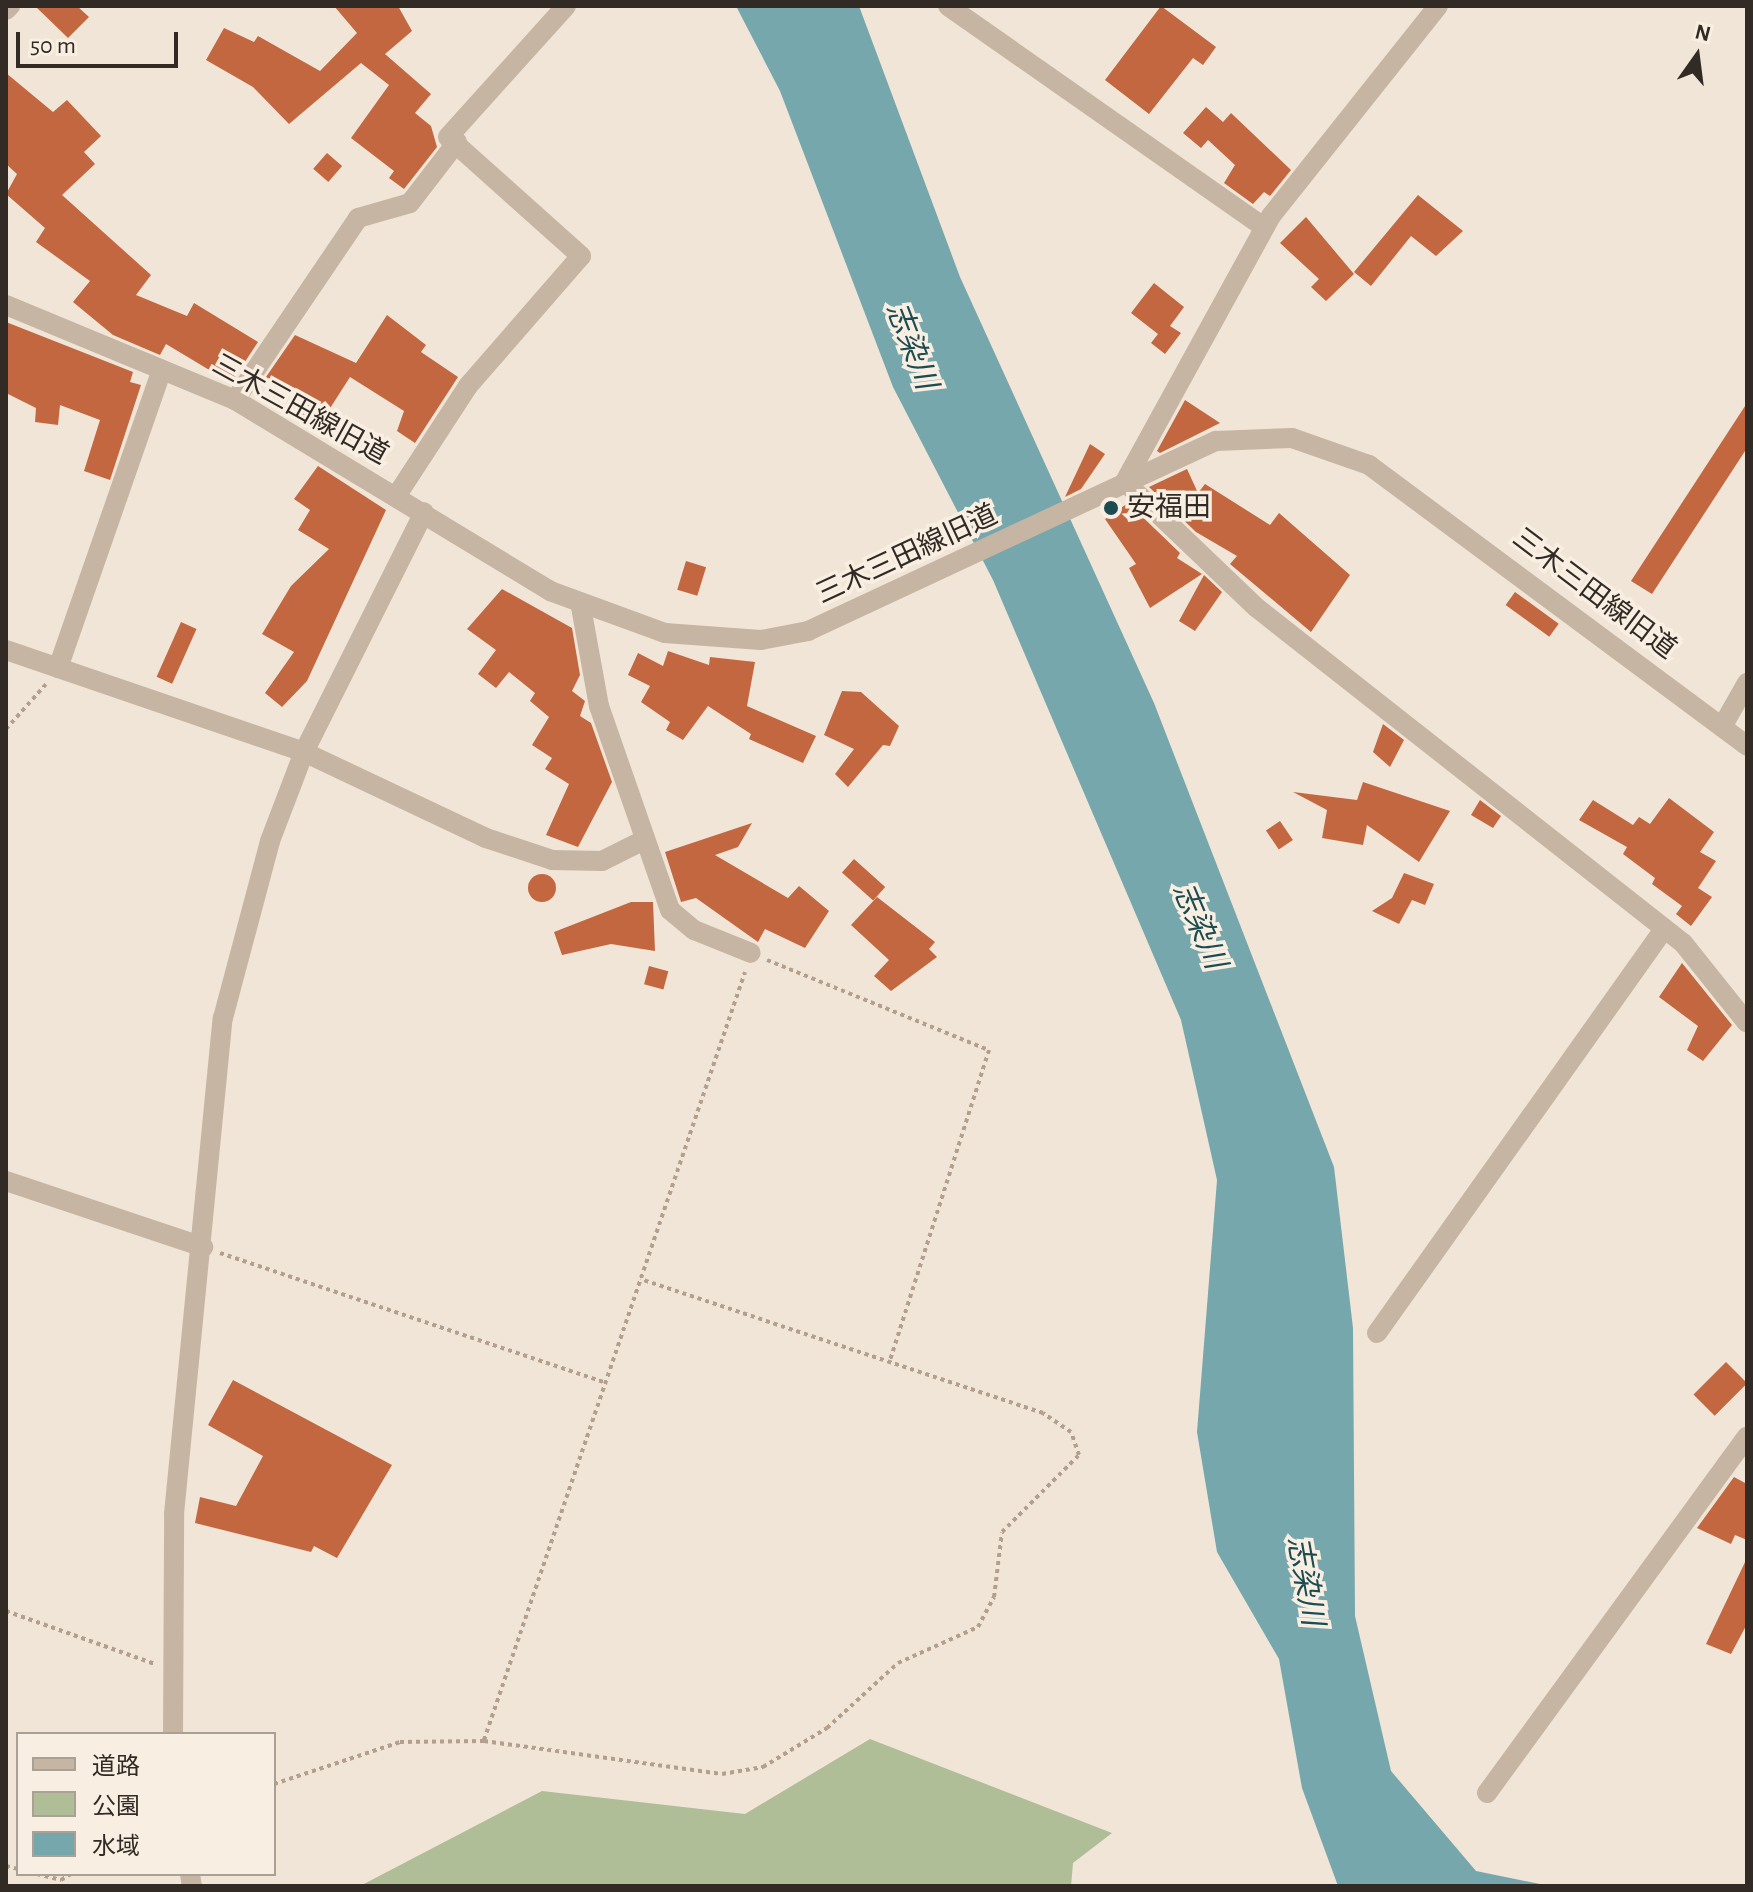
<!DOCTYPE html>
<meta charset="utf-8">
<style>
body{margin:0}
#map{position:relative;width:1753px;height:1892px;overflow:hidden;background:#f0e5d6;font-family:"Alegreya Sans","Noto Sans JP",sans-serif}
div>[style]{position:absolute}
.green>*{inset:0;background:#afbe97}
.water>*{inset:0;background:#76a7ac}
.building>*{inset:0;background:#c36740;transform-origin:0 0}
.round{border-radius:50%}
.path>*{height:4px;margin-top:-2px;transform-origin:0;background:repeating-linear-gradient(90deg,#b39f8d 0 4px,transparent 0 8px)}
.minor>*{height:20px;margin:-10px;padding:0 10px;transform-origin:10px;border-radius:10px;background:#c7b5a3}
.dots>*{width:22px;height:22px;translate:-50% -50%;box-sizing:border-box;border:4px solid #f8efe2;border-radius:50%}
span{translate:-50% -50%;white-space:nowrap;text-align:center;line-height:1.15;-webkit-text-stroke:7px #f8efe2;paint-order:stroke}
.street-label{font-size:28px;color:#322a25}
.poi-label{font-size:28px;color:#322a25}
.left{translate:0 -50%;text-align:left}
.water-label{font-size:30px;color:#1c4c52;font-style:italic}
.frame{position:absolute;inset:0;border:8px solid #322a25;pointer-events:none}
.legend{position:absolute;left:16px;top:1732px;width:260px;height:144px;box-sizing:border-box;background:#f8efe2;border:2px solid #a9a096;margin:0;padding:10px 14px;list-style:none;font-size:24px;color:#322a25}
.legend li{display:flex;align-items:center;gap:16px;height:40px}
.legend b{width:40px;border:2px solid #a9a096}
.north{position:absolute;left:1657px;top:16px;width:80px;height:80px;-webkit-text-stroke:6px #f8efe2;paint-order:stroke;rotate:14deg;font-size:22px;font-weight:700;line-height:32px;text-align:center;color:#322a25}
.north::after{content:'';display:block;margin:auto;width:28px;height:36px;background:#322a25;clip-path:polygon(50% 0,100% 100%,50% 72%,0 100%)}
.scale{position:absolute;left:16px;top:32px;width:162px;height:36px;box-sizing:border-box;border:4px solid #322a25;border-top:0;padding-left:10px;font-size:24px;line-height:28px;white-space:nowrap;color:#322a25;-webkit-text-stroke:6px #f8efe2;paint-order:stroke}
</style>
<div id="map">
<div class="green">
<i style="clip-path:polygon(870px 1739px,1112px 1833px,1073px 1863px,1071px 1886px,360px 1886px,542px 1791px,745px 1814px)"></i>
</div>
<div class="water">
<i style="clip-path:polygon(736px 6px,859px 6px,960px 277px,1154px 703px,1334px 1167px,1353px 1328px,1355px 1616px,1391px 1771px,1476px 1871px,1550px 1886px,1338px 1886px,1302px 1788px,1279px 1659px,1217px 1552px,1197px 1432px,1217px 1180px,1181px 1020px,993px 580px,893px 387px,780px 91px)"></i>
</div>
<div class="building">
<i style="clip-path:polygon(35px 6px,77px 6px,89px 17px,68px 38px)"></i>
<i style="clip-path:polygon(334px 6px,398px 6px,412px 31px,385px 54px,431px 94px,415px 113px,431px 126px,437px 147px,404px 189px,389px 178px,394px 171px,351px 138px,389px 85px,361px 63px,289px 124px,253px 87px,206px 60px,224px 28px,254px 42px,258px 36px,320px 71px,357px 33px)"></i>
<i style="clip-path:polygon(1161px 6px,1216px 47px,1203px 65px,1193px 58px,1149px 114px,1105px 80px)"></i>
<i style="clip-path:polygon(6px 73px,53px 112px,67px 100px,101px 136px,84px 152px,95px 164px,62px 195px,151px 275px,136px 295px,187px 316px,194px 303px,258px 342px,231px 383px,166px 344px,160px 355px,113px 335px,73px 302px,90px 281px,36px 242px,45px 228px,6px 194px,17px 174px,6px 164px)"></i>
<i style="clip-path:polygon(1206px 107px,1223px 122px,1231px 113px,1291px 170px,1270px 196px,1264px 192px,1253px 204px,1224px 183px,1235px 165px,1208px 140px,1201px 148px,1183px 133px)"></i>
<i style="left:327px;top:153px;width:20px;height:21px;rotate:41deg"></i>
<i style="clip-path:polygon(1418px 195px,1463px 231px,1436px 256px,1411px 236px,1371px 286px,1354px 272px)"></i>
<i style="clip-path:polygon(1306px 217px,1354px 274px,1326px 301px,1311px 287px,1319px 279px,1280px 243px)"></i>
<i style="clip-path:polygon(1154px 283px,1184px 307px,1170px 326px,1181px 333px,1165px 354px,1151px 343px,1158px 334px,1131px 313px)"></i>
<i style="clip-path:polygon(387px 315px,426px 345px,421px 352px,458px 377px,415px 443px,397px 431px,404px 411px,350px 377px,318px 427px,298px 414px,305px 402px,266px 377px,295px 335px,356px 363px)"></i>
<i style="clip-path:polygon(6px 322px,133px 372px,130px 382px,141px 385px,110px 480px,84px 471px,100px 420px,60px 405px,58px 425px,35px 422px,36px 408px,6px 393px)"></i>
<i style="clip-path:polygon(1185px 400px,1220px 423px,1160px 453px,1157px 451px)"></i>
<i style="clip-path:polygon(1747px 403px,1747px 448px,1652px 594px,1631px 581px)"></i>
<i style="clip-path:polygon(1090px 444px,1105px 454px,1081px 489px,1065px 497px)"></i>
<i style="clip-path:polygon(318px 466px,386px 510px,307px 681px,282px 707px,265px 693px,294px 652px,262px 634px,291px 586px,329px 549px,298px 530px,310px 510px,294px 499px)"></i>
<i style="clip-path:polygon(1187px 469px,1198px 493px,1205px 484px,1270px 525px,1279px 513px,1350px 575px,1311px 632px,1230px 564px,1237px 556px,1196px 532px,1149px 487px)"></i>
<i style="clip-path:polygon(1128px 503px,1180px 553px,1177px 558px,1202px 574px,1150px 608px,1129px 568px,1136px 564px,1105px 519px)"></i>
<i style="left:686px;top:561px;width:21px;height:30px;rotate:17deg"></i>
<i style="clip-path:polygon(1204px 575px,1222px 592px,1195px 631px,1179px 621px)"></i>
<i style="clip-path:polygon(502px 589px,572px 628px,580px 675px,572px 691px,585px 701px,580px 716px,591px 723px,612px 782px,578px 847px,546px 835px,569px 784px,545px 769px,552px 758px,532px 745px,549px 717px,530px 701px,535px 693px,509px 672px,496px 688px,478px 674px,496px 650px,467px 629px)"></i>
<i style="left:1515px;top:592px;width:54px;height:16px;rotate:36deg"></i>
<i style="left:181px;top:622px;width:17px;height:60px;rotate:24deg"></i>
<i style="clip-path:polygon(668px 651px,709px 665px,710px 657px,755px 662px,747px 706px,816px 736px,803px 763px,749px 739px,751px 734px,708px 706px,683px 740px,666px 730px,670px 722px,641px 702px,650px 686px,628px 675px,638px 653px,663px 666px)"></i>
<i style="clip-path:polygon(842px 691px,861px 692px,899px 726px,890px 746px,883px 745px,848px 787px,835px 774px,854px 749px,824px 735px)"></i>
<i style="clip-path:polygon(1383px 724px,1404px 740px,1390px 767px,1373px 752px)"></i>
<i style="clip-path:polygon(1363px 782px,1450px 811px,1419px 862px,1367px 825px,1363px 845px,1322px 838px,1327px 810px,1293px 792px,1357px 800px)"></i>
<i style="clip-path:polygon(1669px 798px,1714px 832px,1700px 852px,1716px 861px,1698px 888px,1712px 897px,1691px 926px,1676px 914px,1682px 906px,1652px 884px,1655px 878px,1623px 854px,1627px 847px,1579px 820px,1593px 800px,1633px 825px,1639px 817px,1650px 824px)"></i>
<i style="clip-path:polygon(1480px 800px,1501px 816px,1493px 828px,1471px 815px)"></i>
<i style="left:1280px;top:821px;width:23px;height:17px;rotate:56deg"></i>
<i style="clip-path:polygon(752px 823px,738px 847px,715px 855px,788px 898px,799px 886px,829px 911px,805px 948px,765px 929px,758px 942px,696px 898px,681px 902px,665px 852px)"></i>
<i style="left:854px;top:859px;width:42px;height:18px;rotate:42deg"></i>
<i style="clip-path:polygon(1404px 873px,1434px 884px,1425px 905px,1412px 900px,1399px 924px,1372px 911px,1392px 898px)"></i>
<i class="round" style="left:528px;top:874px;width:28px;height:28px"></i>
<i style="clip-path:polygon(877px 897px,935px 942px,929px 949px,937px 957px,891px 991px,874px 976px,889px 960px,851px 925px)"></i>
<i style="clip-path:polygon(631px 902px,653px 902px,655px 951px,611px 944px,562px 955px,554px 932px)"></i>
<i style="clip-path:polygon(1682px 963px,1732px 1025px,1703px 1061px,1687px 1050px,1698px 1026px,1659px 997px)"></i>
<i style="left:649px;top:966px;width:20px;height:19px;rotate:15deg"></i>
<i style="left:1726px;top:1362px;width:30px;height:46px;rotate:45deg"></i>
<i style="clip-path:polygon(233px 1380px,392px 1465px,337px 1558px,314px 1546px,311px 1552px,195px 1523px,200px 1497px,236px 1506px,263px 1456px,208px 1425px)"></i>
<i style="clip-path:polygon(1734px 1477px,1747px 1484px,1747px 1540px,1735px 1535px,1731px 1544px,1697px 1528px)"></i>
<i style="clip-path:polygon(1747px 1558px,1747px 1624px,1731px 1654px,1706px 1644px)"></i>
</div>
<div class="path">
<i style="left:6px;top:729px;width:62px;rotate:-48.3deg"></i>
<i style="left:767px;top:960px;width:240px;rotate:22.1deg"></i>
<i style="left:989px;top:1050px;width:326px;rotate:107.7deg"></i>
<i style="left:220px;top:1253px;width:405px;rotate:18.6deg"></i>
<i style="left:6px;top:1611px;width:158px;rotate:19.6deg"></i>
<i style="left:484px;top:1740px;width:811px;rotate:-71.23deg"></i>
<i style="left:274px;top:1784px;width:133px;rotate:-18.4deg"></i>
<i style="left:400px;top:1742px;width:84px;rotate:-0.7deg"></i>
<i style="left:484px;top:1741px;width:240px;rotate:7.9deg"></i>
<i style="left:722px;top:1774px;width:42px;rotate:-9.7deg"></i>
<i style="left:763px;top:1767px;width:75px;rotate:-31.4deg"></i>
<i style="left:827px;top:1728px;width:96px;rotate:-42.5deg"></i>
<i style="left:898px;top:1663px;width:88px;rotate:-24.2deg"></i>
<i style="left:978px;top:1627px;width:34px;rotate:-62deg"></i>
<i style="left:994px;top:1597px;width:65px;rotate:-83deg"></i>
<i style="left:1002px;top:1532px;width:109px;rotate:-45deg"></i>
<i style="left:1079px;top:1455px;width:24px;rotate:-109deg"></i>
<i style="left:1071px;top:1432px;width:34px;rotate:-146deg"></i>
<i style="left:1043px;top:1413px;width:424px;rotate:-161.6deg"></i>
<i style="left:6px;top:1866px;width:12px;rotate:14deg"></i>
<i style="left:37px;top:1874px;width:25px;rotate:14deg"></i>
<i style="left:61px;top:1880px;width:12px;rotate:-31deg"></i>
</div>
<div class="minor">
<i style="left:948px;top:6px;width:386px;rotate:35deg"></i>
<i style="left:1438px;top:6px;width:268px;rotate:128.5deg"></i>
<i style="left:1271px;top:216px;width:303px;rotate:118.8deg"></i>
<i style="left:1125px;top:482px;width:182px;rotate:43.7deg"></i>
<i style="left:1257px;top:608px;width:542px;rotate:38.18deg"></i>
<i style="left:1683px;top:943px;width:102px;rotate:51.3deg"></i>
<i style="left:6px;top:10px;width:6px;rotate:-45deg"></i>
<i style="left:6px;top:305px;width:248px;rotate:22.5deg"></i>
<i style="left:235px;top:400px;width:368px;rotate:31.2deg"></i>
<i style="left:550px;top:591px;width:122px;rotate:20.1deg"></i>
<i style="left:665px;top:633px;width:96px;rotate:4.2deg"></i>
<i style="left:761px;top:640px;width:48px;rotate:-10.8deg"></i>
<i style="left:808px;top:631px;width:450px;rotate:-25deg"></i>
<i style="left:1216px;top:441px;width:76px;rotate:-2.3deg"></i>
<i style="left:1292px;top:438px;width:82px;rotate:19.3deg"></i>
<i style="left:1369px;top:465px;width:471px;rotate:36.6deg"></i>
<i style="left:235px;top:400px;width:220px;rotate:-55.9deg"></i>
<i style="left:358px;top:218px;width:54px;rotate:-16.1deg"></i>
<i style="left:410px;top:203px;width:77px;rotate:-52.4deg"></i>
<i style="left:397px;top:495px;width:130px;rotate:-56.9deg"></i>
<i style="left:468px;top:386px;width:172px;rotate:-49deg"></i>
<i style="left:581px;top:256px;width:178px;rotate:-138.2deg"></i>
<i style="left:448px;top:137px;width:176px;rotate:-48deg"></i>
<i style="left:581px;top:607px;width:101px;rotate:79.7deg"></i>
<i style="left:599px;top:706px;width:216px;rotate:70.8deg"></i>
<i style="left:670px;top:910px;width:31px;rotate:40deg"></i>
<i style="left:694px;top:930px;width:61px;rotate:22deg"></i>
<i style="left:6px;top:650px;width:315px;rotate:18.9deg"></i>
<i style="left:304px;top:752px;width:201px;rotate:25.3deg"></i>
<i style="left:486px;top:838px;width:70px;rotate:18.4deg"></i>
<i style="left:552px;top:860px;width:50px;rotate:1.1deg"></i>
<i style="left:602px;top:861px;width:47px;rotate:-26.6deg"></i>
<i style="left:58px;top:668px;width:316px;rotate:-70.8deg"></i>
<i style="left:1722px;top:727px;width:51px;rotate:-60.4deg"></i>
<i style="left:6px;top:1181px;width:208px;rotate:18.5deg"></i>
<i style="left:1377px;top:1333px;width:494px;rotate:-54.6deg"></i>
<i style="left:173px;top:1734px;width:220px;rotate:-89.7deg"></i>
<i style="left:174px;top:1514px;width:498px;rotate:-84.4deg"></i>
<i style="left:223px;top:1018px;width:183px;rotate:-75.1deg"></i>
<i style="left:270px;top:841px;width:95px;rotate:-69.1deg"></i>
<i style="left:304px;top:752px;width:268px;rotate:-63.4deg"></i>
<i style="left:1487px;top:1793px;width:441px;rotate:-53.9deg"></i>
<i style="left:190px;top:1874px;width:12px;rotate:81deg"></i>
</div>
<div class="dots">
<i style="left:1111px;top:508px;background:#1c4c52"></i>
</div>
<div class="street-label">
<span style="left:300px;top:410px;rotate:29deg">三木三田線旧道</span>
<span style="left:907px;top:555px;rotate:-25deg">三木三田線旧道</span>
<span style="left:1594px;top:594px;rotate:37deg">三木三田線旧道</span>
</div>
<div class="poi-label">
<span class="left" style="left:1127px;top:508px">安福田</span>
</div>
<div class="water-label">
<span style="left:911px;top:346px;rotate:69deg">志染川</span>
<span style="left:1199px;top:926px;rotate:67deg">志染川</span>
<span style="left:1305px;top:1581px;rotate:80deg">志染川</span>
</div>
<div class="frame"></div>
<ul class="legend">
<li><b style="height:10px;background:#c7b5a3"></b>道路</li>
<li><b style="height:22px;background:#afbe97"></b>公園</li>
<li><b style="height:22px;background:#76a7ac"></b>水域</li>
</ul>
<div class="north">N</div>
<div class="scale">50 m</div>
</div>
